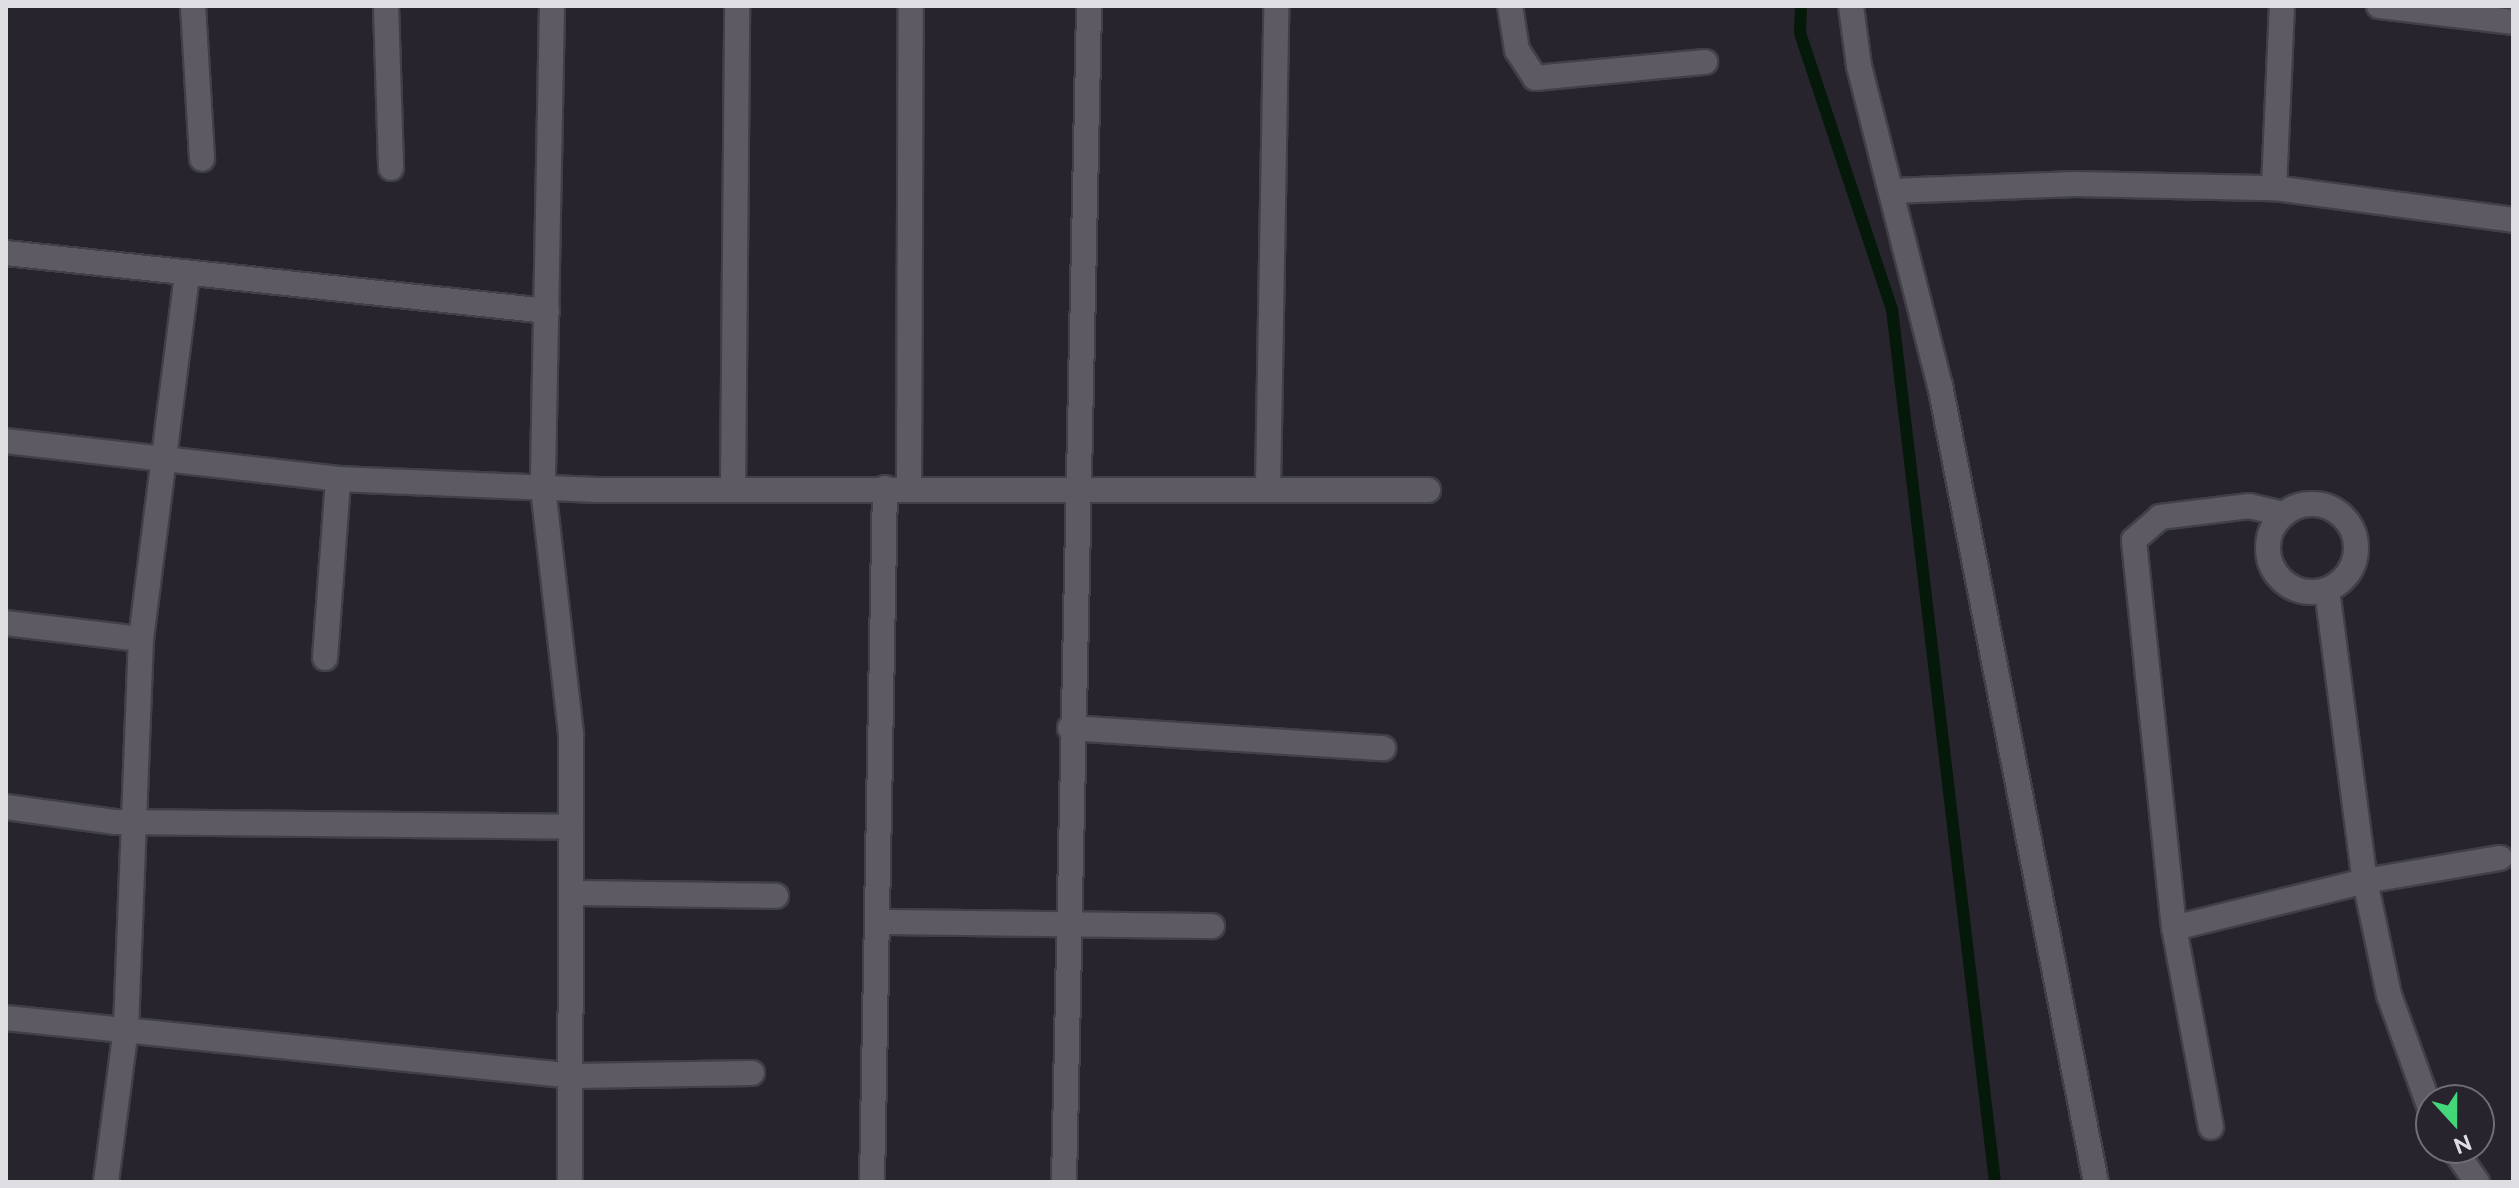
<!DOCTYPE html>
<style>
body{margin:0}
#map{position:relative;width:2519px;height:1188px;overflow:hidden;background:#27242d;font-family:Raleway,sans-serif}
div>[style]{position:absolute}
.stream>*{height:12px;margin:-6px;padding:0 6px;transform-origin:6px;border-radius:6px;background:#04190a}
.roads{filter:drop-shadow(2px 0 #414046) drop-shadow(-2px 0 #414046) drop-shadow(0 2px #414046) drop-shadow(0 -2px #414046)}
.street>*{height:24px;margin:-12px;padding:0 12px;transform-origin:12px;border-radius:12px;background:#5d5a64}
.street>.ring{margin:-12px;padding:0;box-sizing:content-box;background:none;border:24px solid #5d5a64;border-radius:50%}
span{translate:-50% -50%;white-space:nowrap;text-align:center;line-height:1.15;-webkit-text-stroke:8px #27242d;paint-order:stroke}
.frame{position:absolute;inset:0;border:8px solid #dedde2;pointer-events:none}
.north{position:absolute;left:2415px;top:1084px;width:80px;height:80px;box-sizing:border-box;background:#27242d;border:2px solid #706e75;border-radius:50%;rotate:159deg;font-size:22px;font-weight:700;line-height:32px;text-align:center;color:#dedde2}
.north::after{content:'';display:block;margin:auto;width:28px;height:36px;background:#44d77a;clip-path:polygon(50% 0,100% 100%,50% 72%,0 100%)}
</style>
<div id="map">
<div class="stream">
<i style="left:1801px;top:6px;width:27px;rotate:92deg"></i>
<i style="left:1800px;top:33px;width:291px;rotate:71.6deg"></i>
<i style="left:1892px;top:309px;width:879px;rotate:83.27deg"></i>
</div>
<div class="roads">
<div class="street">
<i style="left:193px;top:6px;width:153px;rotate:86.6deg"></i>
<i style="left:386px;top:6px;width:162px;rotate:88.2deg"></i>
<i style="left:552px;top:6px;width:482px;rotate:91.1deg"></i>
<i style="left:543px;top:488px;width:249px;rotate:83.5deg"></i>
<i style="left:571px;top:735px;width:447px;rotate:90.1deg"></i>
<i style="left:1510px;top:6px;width:45px;rotate:81deg"></i>
<i style="left:1517px;top:50px;width:33px;rotate:57deg"></i>
<i style="left:1535px;top:78px;width:171px;rotate:-5.4deg"></i>
<i style="left:1851px;top:6px;width:61px;rotate:82.4deg"></i>
<i style="left:1859px;top:66px;width:329px;rotate:75.8deg"></i>
<i style="left:1940px;top:385px;width:812px;rotate:78.93deg"></i>
<i style="left:2379px;top:6px;width:135px;rotate:6.8deg"></i>
<i style="left:2274px;top:188px;width:182px;rotate:-87.5deg"></i>
<i style="left:1891px;top:191px;width:185px;rotate:-2.2deg"></i>
<i style="left:2076px;top:184px;width:198px;rotate:1.2deg"></i>
<i style="left:2274px;top:188px;width:241px;rotate:7.6deg"></i>
<i style="left:6px;top:253px;width:544px;rotate:6.12deg"></i>
<i style="left:6px;top:441px;width:334px;rotate:6.5deg"></i>
<i style="left:338px;top:479px;width:260px;rotate:2.4deg"></i>
<i style="left:598px;top:490px;width:830px"></i>
<i style="left:1268px;top:487px;width:481px;rotate:-89deg"></i>
<i style="left:909px;top:488px;width:482px;rotate:-89.8deg"></i>
<i style="left:733px;top:489px;width:483px;rotate:-89.5deg"></i>
<i class="ring" style="left:2268px;top:504px;width:64px;height:64px"></i>
<i style="left:2327px;top:590px;width:293px;rotate:82.6deg"></i>
<i style="left:2365px;top:881px;width:116px;rotate:78.1deg"></i>
<i style="left:2389px;top:995px;width:123px;rotate:70.1deg"></i>
<i style="left:6px;top:623px;width:136px;rotate:6.8deg"></i>
<i style="left:325px;top:658px;width:179px;rotate:-85.8deg"></i>
<i style="left:1070px;top:728px;width:314px;rotate:3.7deg"></i>
<i style="left:6px;top:807px;width:111px;rotate:7.8deg"></i>
<i style="left:116px;top:822px;width:455px;rotate:0.6deg"></i>
<i style="left:572px;top:893px;width:204px;rotate:0.8deg"></i>
<i style="left:879px;top:922px;width:333px;rotate:0.7deg"></i>
<i style="left:2174px;top:928px;width:197px;rotate:-13.8deg"></i>
<i style="left:2365px;top:881px;width:137px;rotate:-9.7deg"></i>
<i style="left:6px;top:1018px;width:571px;rotate:5.83deg"></i>
<i style="left:574px;top:1076px;width:178px;rotate:-1deg"></i>
<i style="left:2211px;top:1127px;width:202px;rotate:-100.5deg"></i>
<i style="left:2174px;top:928px;width:390px;rotate:-95.9deg"></i>
<i style="left:2134px;top:540px;width:35px;rotate:-41deg"></i>
<i style="left:2160px;top:517px;width:90px;rotate:-7deg"></i>
<i style="left:2249px;top:506px;width:35px;rotate:13deg"></i>
<i style="left:2453px;top:1148px;width:42px;rotate:54.8deg"></i>
<i style="left:106px;top:1182px;width:155px;rotate:-82.6deg"></i>
<i style="left:126px;top:1028px;width:389px;rotate:-87.8deg"></i>
<i style="left:141px;top:639px;width:367px;rotate:-82.8deg"></i>
<i style="left:872px;top:1182px;width:694px;rotate:-88.93deg"></i>
<i style="left:1064px;top:1182px;width:1176px;rotate:-88.78deg"></i>
</div>
</div>
<div class="frame"></div>
<div class="north">N</div>
</div>
